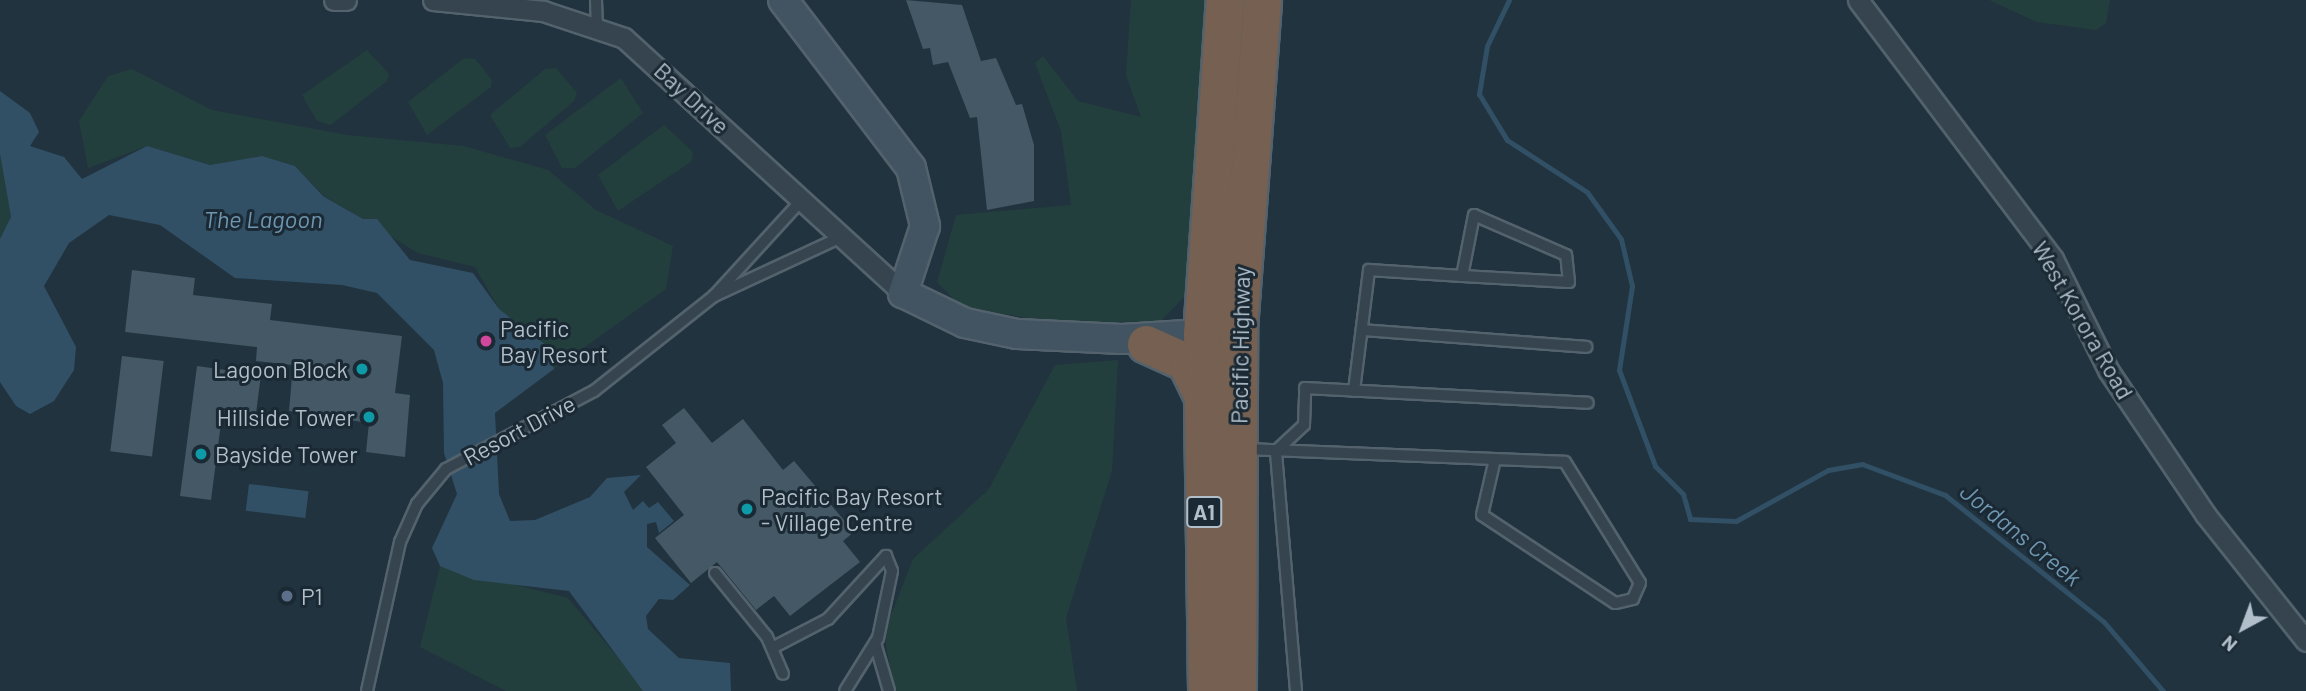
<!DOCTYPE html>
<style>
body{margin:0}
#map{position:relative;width:2306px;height:691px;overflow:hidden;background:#21333e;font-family:Barlow,sans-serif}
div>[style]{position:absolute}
.green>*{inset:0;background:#233f3d}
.water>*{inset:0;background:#315065;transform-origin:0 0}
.stream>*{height:5px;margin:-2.5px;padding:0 2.5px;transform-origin:2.5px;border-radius:2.5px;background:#315065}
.building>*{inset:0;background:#445965;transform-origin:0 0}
.roads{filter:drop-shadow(2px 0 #53626c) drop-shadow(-2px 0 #53626c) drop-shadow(0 2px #53626c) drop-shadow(0 -2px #53626c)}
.lane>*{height:10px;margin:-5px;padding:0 5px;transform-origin:5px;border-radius:5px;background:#35444e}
.street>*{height:19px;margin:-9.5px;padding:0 9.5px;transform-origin:9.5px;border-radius:9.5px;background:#35444e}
.secondary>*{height:28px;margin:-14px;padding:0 14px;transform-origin:14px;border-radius:14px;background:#425461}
.highway>*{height:37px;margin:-18.5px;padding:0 18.5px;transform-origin:18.5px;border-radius:18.5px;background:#756051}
.dots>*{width:19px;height:19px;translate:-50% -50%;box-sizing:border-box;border:4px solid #1a2933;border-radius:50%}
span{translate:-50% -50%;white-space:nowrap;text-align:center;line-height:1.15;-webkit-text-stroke:6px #1a2933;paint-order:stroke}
.shield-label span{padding:2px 5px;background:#1a2933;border:2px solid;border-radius:5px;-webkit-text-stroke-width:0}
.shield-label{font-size:21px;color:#b0bfca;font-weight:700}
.street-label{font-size:23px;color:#b0bfca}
.poi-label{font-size:23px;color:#b0bfca}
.left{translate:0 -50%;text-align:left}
.right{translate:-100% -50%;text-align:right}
.water-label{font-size:24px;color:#6e96b0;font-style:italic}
.north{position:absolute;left:2208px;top:593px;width:70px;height:70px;-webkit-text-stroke:5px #1a2933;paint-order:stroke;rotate:221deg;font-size:19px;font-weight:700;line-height:28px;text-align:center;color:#b0bfca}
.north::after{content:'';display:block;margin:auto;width:24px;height:32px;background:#b0bfca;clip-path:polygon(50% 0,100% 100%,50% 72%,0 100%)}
</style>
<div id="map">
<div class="green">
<i style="clip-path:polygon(1131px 0,1207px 0,1185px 296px,1161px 321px,1060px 323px,961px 307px,937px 282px,956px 215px,1071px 205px,1061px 131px,1035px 63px,1043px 56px,1078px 101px,1141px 117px,1126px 75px)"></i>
<i style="clip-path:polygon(1989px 0,2110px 0,2106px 23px,2096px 30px,2037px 22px)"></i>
<i style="clip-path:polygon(367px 50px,389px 74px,387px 81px,331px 125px,317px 121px,302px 95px)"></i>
<i style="clip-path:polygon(464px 58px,475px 59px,492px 80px,491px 87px,427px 135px,408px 102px)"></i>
<i style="clip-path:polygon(556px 68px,577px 93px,574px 101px,520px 147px,510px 148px,490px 115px,545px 69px)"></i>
<i style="clip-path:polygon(132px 69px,212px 110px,347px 135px,464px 146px,548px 170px,596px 210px,673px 246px,666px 289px,554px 369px,546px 345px,499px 309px,475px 267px,418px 253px,323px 195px,295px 166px,262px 156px,210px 165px,147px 146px,88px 168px,79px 121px,108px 76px)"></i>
<i style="clip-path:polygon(621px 78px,643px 113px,575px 168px,562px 168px,545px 135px)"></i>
<i style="clip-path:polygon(664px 125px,693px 152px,692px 161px,618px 211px,598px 175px)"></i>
<i style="clip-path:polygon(0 154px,11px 217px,0 239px)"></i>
<i style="clip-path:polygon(1118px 360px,1112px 471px,1066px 618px,1077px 691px,894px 691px,884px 633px,913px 559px,989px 489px,1055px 365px)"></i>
<i style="clip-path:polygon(440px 566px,568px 598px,646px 691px,506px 691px,420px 647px)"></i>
</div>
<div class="water">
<i style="clip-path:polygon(0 91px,30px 113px,39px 132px,30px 146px,64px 157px,82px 179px,147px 146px,210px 165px,262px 156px,295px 166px,323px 196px,363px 219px,377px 219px,410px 260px,473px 273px,499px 309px,546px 345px,554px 369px,495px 413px,499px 494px,510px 521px,535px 520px,590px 497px,607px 478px,641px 475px,624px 492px,633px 510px,643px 501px,649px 508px,658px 502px,674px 521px,659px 533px,656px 522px,647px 524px,647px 547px,690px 585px,673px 600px,659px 599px,646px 616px,648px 629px,679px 658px,730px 663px,731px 691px,643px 691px,569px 591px,474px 580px,440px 566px,432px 548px,457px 494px,444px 453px,443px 383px,434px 350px,377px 293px,342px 285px,235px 278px,160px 225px,109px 215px,69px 243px,44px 286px,76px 347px,74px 370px,54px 401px,30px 414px,16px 406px,0 382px,0 239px,11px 217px,0 154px)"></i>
<i style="left:249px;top:484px;width:60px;height:27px;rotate:7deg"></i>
</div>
<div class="stream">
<i style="left:1509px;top:0;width:51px;rotate:115.6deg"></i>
<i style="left:1487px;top:46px;width:49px;rotate:99.5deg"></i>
<i style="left:1479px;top:94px;width:54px;rotate:58.7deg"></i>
<i style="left:1507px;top:140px;width:95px;rotate:33deg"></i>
<i style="left:1587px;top:192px;width:58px;rotate:54.1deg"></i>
<i style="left:1621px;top:239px;width:48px;rotate:76.8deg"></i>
<i style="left:1632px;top:286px;width:85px;rotate:98.8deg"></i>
<i style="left:1619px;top:370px;width:103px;rotate:69.4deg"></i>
<i style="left:1655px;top:466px;width:40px;rotate:45deg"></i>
<i style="left:1683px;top:494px;width:26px;rotate:74deg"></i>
<i style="left:1690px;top:519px;width:46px;rotate:2.5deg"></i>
<i style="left:1736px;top:521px;width:105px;rotate:-29deg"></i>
<i style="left:1828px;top:470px;width:35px;rotate:-10deg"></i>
<i style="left:1862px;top:464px;width:89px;rotate:20.5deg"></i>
<i style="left:1945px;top:495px;width:203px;rotate:38.6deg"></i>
<i style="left:2104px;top:622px;width:91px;rotate:49.5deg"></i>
</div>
<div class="building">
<i style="clip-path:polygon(906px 0,962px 5px,981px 61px,996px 58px,1016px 105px,1022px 104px,1034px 145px,1034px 201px,987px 210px,977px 117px,970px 118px,948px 62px,933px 65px,930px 48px,923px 49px)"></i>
<i style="clip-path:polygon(132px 270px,195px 278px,193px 295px,272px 304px,270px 320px,402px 336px,395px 393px,410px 395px,405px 457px,366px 452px,369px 423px,289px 411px,293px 365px,256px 361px,257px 347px,125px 332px)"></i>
<i style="left:122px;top:356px;width:42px;height:96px;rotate:7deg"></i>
<i style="clip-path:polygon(197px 366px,261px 375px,256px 413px,223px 408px,211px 500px,180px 496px)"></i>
<i style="clip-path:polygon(684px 408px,712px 443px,743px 419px,783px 470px,794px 461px,854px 532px,843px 541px,860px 562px,790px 616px,774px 596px,756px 610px,717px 562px,691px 583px,655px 538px,684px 515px,646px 467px,676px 443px,662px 425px)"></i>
</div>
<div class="roads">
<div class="lane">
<i style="left:596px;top:0;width:27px;rotate:88deg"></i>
<i style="left:714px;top:296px;width:126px;rotate:-47.6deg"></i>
<i style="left:1362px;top:330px;width:225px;rotate:4.3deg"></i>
<i style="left:1354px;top:391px;width:122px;rotate:-82.9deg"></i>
<i style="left:1369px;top:270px;width:93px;rotate:3.7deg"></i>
<i style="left:1462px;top:276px;width:107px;rotate:3.2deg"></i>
<i style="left:1569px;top:282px;width:27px;rotate:-96deg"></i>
<i style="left:1566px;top:255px;width:100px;rotate:-156.5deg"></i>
<i style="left:1474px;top:215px;width:62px;rotate:101.1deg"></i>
<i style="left:1245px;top:449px;width:320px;rotate:2.3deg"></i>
<i style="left:1565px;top:462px;width:142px;rotate:58.2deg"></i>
<i style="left:1640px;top:583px;width:17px;rotate:114deg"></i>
<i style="left:1633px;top:599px;width:18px;rotate:167deg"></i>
<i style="left:1615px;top:603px;width:159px;rotate:-146.5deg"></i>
<i style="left:1482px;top:515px;width:57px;rotate:-76.9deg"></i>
<i style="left:715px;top:573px;width:82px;rotate:50.9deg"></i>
<i style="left:767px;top:637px;width:40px;rotate:66.6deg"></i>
<i style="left:875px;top:643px;width:50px;rotate:73.7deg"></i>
<i style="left:774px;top:647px;width:61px;rotate:-27.4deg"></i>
<i style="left:828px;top:619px;width:86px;rotate:-47.4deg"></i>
<i style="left:886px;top:556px;width:16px;rotate:68deg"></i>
<i style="left:892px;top:571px;width:68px;rotate:101.8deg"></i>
<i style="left:878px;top:638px;width:62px;rotate:121.9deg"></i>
<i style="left:367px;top:691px;width:153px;rotate:-77.5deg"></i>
<i style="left:400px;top:542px;width:42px;rotate:-65.9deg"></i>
<i style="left:417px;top:504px;width:45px;rotate:-50.4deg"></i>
<i style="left:446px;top:469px;width:167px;rotate:-27.8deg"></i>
<i style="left:594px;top:391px;width:153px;rotate:-38.4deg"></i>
<i style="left:714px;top:296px;width:136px;rotate:-24.9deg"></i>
<i style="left:1296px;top:691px;width:241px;rotate:-94.8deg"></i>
<i style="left:1276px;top:451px;width:38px;rotate:-43deg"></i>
<i style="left:1304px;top:425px;width:37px;rotate:-88deg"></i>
<i style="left:1305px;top:388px;width:283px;rotate:3deg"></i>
</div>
<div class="street">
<i style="left:334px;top:0;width:12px"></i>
<i style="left:433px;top:0;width:111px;rotate:5.7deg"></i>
<i style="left:543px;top:11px;width:85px;rotate:18.4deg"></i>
<i style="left:624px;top:38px;width:378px;rotate:42.4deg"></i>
<i style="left:1858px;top:0;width:324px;rotate:53deg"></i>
<i style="left:2053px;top:259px;width:124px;rotate:63.6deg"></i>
<i style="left:2108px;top:370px;width:174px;rotate:56deg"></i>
<i style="left:2205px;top:514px;width:162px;rotate:51.5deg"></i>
</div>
<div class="secondary">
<i style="left:783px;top:0;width:211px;rotate:52.7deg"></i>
<i style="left:911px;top:168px;width:60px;rotate:76.4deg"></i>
<i style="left:925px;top:226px;width:71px;rotate:108.2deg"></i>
<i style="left:903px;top:293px;width:69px;rotate:25.8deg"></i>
<i style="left:965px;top:323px;width:53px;rotate:11.9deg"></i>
<i style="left:1017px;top:334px;width:105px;rotate:2.7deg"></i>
<i style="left:1122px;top:339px;width:80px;rotate:-3.6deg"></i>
</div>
<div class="highway">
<i style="left:1146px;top:344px;width:44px;rotate:24.2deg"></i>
<i style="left:1186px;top:362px;width:34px;rotate:64deg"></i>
<i style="left:1207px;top:691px;width:357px;rotate:-90.8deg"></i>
<i style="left:1202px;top:334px;width:335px;rotate:-86.1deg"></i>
<i style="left:1237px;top:691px;width:362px;rotate:-89.8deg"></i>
<i style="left:1238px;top:329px;width:330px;rotate:-85.8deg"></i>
</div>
</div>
<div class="dots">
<i style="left:486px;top:341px;background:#d1479c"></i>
<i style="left:362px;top:369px;background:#0f9aa8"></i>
<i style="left:369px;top:417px;background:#0f9aa8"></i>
<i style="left:201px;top:454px;background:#0f9aa8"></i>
<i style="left:747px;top:509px;background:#0f9aa8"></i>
<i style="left:287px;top:596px;background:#5c6f8a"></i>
</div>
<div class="shield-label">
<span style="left:1204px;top:512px">A1</span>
</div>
<div class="street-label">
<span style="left:692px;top:98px;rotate:43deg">Bay Drive</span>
<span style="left:2083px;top:320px;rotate:60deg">West Korora Road</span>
<span style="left:1240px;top:345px;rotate:-89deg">Pacific Highway</span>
<span style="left:519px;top:430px;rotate:-28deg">Resort Drive</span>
</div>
<div class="poi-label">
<span class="left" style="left:500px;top:341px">Pacific<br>Bay Resort</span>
<span class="right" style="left:348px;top:369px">Lagoon Block</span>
<span class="right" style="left:355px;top:417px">Hillside Tower</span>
<span class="left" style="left:215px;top:454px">Bayside Tower</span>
<span class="left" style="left:761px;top:509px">Pacific Bay Resort<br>- Village Centre</span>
<span class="left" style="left:301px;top:596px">P1</span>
</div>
<div class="water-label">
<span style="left:263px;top:219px">The Lagoon</span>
<span style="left:2021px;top:534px;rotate:39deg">Jordans Creek</span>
</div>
<div class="north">N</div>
</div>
